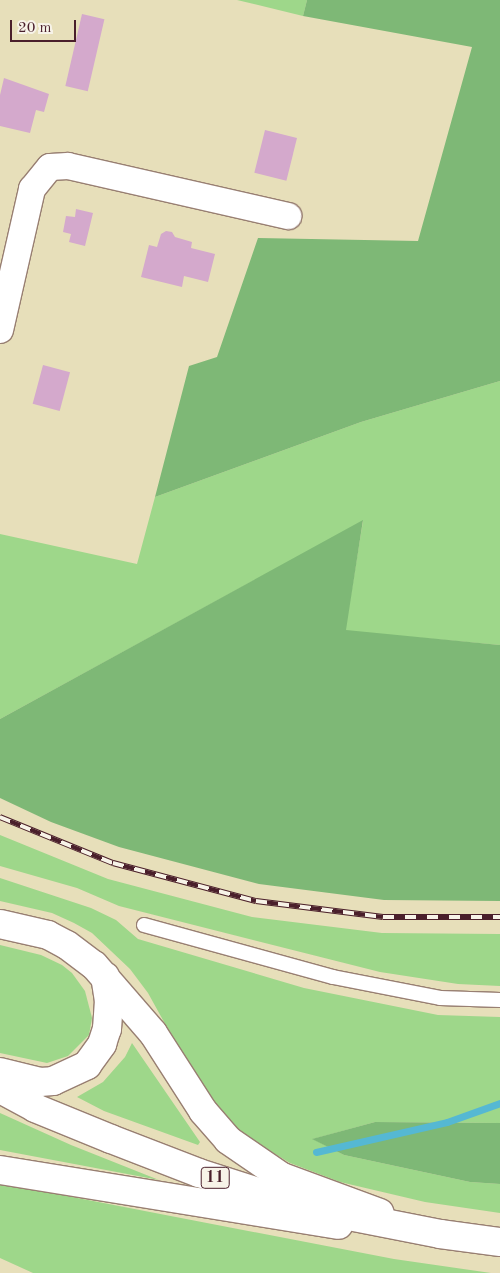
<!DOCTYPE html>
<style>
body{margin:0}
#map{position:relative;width:500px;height:1273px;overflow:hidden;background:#e7dfba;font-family:"Old Standard TT",serif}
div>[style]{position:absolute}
.green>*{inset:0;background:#9ed78a}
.forest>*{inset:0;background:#7eb876}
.stream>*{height:7px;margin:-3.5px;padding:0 3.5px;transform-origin:3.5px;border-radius:3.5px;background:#55b8d3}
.building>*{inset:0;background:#d4a9cc;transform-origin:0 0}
.roads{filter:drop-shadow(1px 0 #987f72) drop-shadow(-1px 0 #987f72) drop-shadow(0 1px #987f72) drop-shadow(0 -1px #987f72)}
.service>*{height:14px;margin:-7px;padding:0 7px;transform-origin:7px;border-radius:7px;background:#fff}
.minor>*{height:26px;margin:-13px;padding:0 13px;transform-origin:13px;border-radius:13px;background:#fff}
.secondary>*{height:28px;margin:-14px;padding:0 14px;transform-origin:14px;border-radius:14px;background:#fff}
.primary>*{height:28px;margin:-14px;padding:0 14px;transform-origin:14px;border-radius:14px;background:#fff}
.rail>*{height:5.5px;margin-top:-2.75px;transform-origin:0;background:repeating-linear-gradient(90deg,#f7f3e8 0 11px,#4a1f2b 0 22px);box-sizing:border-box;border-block:1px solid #4a1f2b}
span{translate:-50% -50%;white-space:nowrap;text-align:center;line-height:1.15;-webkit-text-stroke:4px #f7f3e8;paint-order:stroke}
.shield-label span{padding:1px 4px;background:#f7f3e8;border:1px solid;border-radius:4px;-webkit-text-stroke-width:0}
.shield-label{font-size:16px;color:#4a1f2b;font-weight:700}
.scale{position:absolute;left:10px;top:20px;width:66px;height:22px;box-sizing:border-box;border:2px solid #4a1f2b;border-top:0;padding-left:6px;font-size:15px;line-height:18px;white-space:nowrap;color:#4a1f2b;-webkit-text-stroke:4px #f7f3e8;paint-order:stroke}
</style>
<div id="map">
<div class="green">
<i style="clip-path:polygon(237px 0,307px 0,303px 16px)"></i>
<i style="clip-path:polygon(500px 381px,500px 645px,345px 631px,363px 521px,0 719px,0 534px,137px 564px,155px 497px,361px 422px)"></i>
<i style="clip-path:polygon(0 835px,108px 879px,252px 917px,382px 933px,500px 934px,500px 986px,458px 984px,380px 972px,119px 906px,77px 888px,0 866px)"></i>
<i style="clip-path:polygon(0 878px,91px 908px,116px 920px,138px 939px,304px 988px,438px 1015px,500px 1017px,500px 1123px,375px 1122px,313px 1139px,344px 1155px,470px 1182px,500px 1184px,500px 1213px,425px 1202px,340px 1182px,290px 1163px,260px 1145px,236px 1128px,195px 1078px,148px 993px,130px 969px,92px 933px,74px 923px,52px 913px,0 901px)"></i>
<i style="clip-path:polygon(0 945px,41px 955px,62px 965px,72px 973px,85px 991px,92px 1018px,89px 1035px,68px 1056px,47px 1063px,0 1053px)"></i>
<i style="clip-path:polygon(132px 1043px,200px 1142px,198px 1145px,104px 1111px,77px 1097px,103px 1082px,125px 1057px)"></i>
<i style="clip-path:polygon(0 1113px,71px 1145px,159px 1180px,0 1150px)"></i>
<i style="clip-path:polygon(0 1183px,394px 1259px,491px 1273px,33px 1273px,0 1258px)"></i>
</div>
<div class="forest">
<i style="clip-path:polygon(307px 0,500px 0,500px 381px,361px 422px,155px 497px,189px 366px,217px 357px,258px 238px,418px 241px,472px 47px,303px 16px)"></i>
<i style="clip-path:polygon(363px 520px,346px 630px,500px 645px,500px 901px,384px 900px,259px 884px,119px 847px,51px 822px,0 798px,0 719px)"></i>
<i style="clip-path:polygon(375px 1122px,500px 1123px,500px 1184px,470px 1182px,344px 1155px,312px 1139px)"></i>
</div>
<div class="stream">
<i style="left:316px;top:1152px;width:134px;rotate:-12.9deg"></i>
<i style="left:447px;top:1122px;width:56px;rotate:-19.7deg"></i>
</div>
<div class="building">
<i style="left:82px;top:14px;width:23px;height:74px;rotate:13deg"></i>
<i style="clip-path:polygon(4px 78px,49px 94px,44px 112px,36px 110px,30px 133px,0 126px,0 95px)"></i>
<i style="left:265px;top:130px;width:33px;height:44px;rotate:14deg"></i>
<i style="clip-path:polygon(76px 209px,93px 213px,85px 246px,69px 242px,71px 234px,63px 232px,66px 216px,75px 217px)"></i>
<i style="clip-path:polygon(166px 231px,172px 232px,175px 237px,192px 242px,191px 248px,215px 254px,208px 282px,184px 276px,182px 287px,141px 277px,149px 245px,157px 247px,161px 234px)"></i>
<i style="left:43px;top:365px;width:28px;height:40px;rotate:15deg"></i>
</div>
<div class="roads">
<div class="service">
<i style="left:144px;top:925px;width:196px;rotate:15.4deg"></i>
<i style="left:333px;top:977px;width:109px;rotate:11.1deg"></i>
<i style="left:440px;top:998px;width:60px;rotate:1.9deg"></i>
</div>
<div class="minor">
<i style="left:0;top:330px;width:145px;rotate:-77.2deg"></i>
<i style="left:32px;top:189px;width:28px;rotate:-51deg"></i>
<i style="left:50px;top:167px;width:18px;rotate:-3deg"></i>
<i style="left:68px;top:166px;width:226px;rotate:12.8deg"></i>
</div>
<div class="secondary">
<i style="left:0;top:924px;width:49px;rotate:12.9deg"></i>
<i style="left:48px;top:935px;width:21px;rotate:28deg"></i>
<i style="left:67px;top:945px;width:34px;rotate:37deg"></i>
<i style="left:94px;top:965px;width:90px;rotate:49.1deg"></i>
<i style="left:153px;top:1033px;width:93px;rotate:57.3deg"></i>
<i style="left:203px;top:1111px;width:38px;rotate:49deg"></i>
<i style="left:228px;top:1140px;width:65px;rotate:34.4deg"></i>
<i style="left:282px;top:1177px;width:104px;rotate:20.2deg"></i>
<i style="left:0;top:1072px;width:41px;rotate:14deg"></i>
<i style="left:40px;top:1082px;width:13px;rotate:-4deg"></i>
<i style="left:53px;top:1081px;width:38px;rotate:-25deg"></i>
<i style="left:87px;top:1065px;width:26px;rotate:-54deg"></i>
<i style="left:102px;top:1044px;width:16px;rotate:-72deg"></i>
<i style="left:107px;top:1029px;width:28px;rotate:-86deg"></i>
<i style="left:109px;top:1001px;width:25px;rotate:-99deg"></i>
<i style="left:0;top:1170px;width:343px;rotate:9.2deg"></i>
</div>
<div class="primary">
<i style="left:0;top:1089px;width:40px;rotate:28deg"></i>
<i style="left:35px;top:1108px;width:82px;rotate:22.2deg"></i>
<i style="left:111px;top:1139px;width:94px;rotate:21.1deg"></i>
<i style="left:199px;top:1173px;width:114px;rotate:17.8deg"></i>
<i style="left:308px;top:1208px;width:135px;rotate:11.1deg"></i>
<i style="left:440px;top:1234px;width:61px;rotate:7.6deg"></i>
</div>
</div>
<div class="rail">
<i style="left:0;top:817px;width:122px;rotate:22.2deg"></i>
<i style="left:113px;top:863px;width:148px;rotate:14.9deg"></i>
<i style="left:256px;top:901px;width:128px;rotate:7.2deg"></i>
<i style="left:383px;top:917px;width:117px"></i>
</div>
<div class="shield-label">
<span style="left:215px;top:1178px">11</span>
</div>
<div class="scale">20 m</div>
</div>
